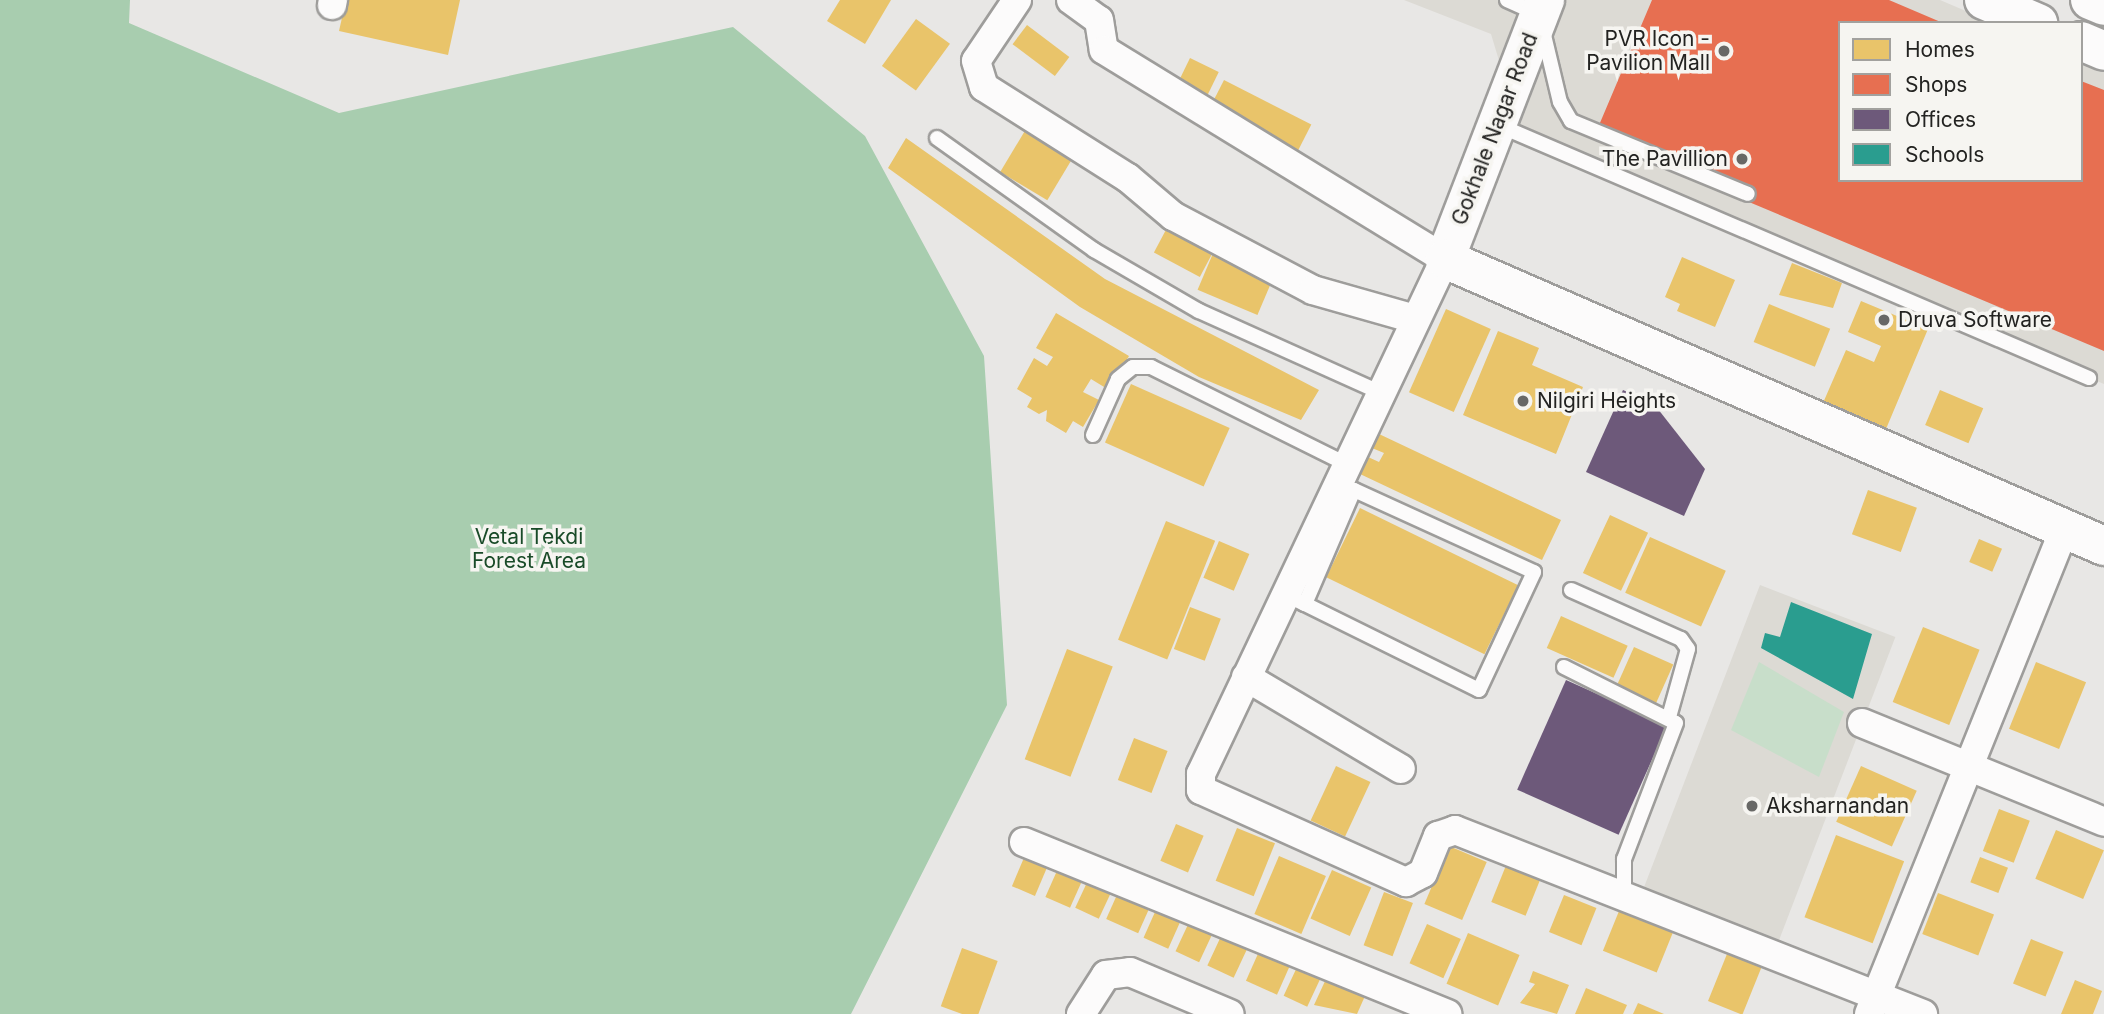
<!DOCTYPE html>
<style>
body{margin:0}
#map{position:relative;width:2104px;height:1014px;overflow:hidden;background:#e8e7e5;font-family:Inter,sans-serif}
div>[style]{position:absolute}
.built>*{inset:0;background:#dcdad4;transform-origin:0 0}
.green>*{inset:0;background:#c8deca}
.forest>*{inset:0;background:#a8cdaf}
.homes>*{inset:0;background:#e9c46a;transform-origin:0 0}
.shops>*{inset:0;background:#e76f51}
.offices>*{inset:0;background:#6d597a;transform-origin:0 0}
.schools>*{inset:0;background:#2a9d8f}
.roads{filter:drop-shadow(2px 0 #9e9d9b) drop-shadow(-2px 0 #9e9d9b) drop-shadow(0 2px #9e9d9b) drop-shadow(0 -2px #9e9d9b)}
.lane>*{height:14px;margin:-7px;padding:0 7px;transform-origin:7px;border-radius:7px;background:#fcfbfb}
.street>*{height:28px;margin:-14px;padding:0 14px;transform-origin:14px;border-radius:14px;background:#fcfbfb}
.secondary>*{height:38px;margin:-19px;padding:0 19px;transform-origin:19px;border-radius:19px;background:#fcfbfb}
.primary>*{height:38px;margin:-19px;padding:0 19px;transform-origin:19px;border-radius:19px;background:#fcfbfb}
.dots>*{width:19px;height:19px;translate:-50% -50%;box-sizing:border-box;border:4px solid #f6f5f1;border-radius:50%}
span{translate:-50% -50%;white-space:nowrap;text-align:center;line-height:1.15;-webkit-text-stroke:7px #f6f5f1;paint-order:stroke}
.poi-label{font-size:21px;color:#232321}
.right{translate:-100% -50%;text-align:right}
.left{translate:0 -50%;text-align:left}
.street-label{font-size:21px;color:#232321}
.park-label{font-size:21px;color:#194b28}
.legend{position:absolute;left:1838px;top:21px;width:245px;height:161px;box-sizing:border-box;background:#f6f5f1;border:2px solid #a2a19e;margin:0;padding:9px 12px;list-style:none;font-size:21px;color:#232321}
.legend li{display:flex;align-items:center;gap:14px;height:35px}
.legend b{width:35px;border:2px solid #a2a19e}
</style>
<div id="map">
<div class="built">
<i style="clip-path:polygon(1404px 0,1940px 0,1994px 23px,1840px 23px,1840px 180px,2081px 180px,2081px 60px,2104px 69px,2104px 384px,1525px 147px,1491px 34px)"></i>
<i style="left:1760px;top:585px;width:145px;height:325px;rotate:21deg"></i>
</div>
<div class="green">
<i style="clip-path:polygon(1759px 662px,1844px 712px,1819px 777px,1731px 730px)"></i>
</div>
<div class="forest">
<i style="clip-path:polygon(0 0,130px 0,129px 23px,339px 113px,733px 27px,865px 136px,984px 356px,1007px 705px,851px 1014px,0 1014px)"></i>
</div>
<div class="homes">
<i style="clip-path:polygon(346px 0,460px 0,448px 55px,339px 31px)"></i>
<i style="clip-path:polygon(840px 0,891px 0,865px 44px,827px 21px)"></i>
<i style="left:916px;top:19px;width:42px;height:58px;rotate:36deg"></i>
<i style="left:1027px;top:25px;width:53px;height:24px;rotate:37deg"></i>
<i style="left:1190px;top:58px;width:32px;height:35px;rotate:26deg"></i>
<i style="left:1224px;top:80px;width:98px;height:32px;rotate:27deg"></i>
<i style="left:1029px;top:124px;width:55px;height:56px;rotate:31deg"></i>
<i style="clip-path:polygon(906px 138px,1105px 279px,1319px 390px,1301px 420px,1199px 377px,1080px 307px,888px 168px)"></i>
<i style="left:1168px;top:226px;width:52px;height:30px;rotate:28deg"></i>
<i style="left:1214px;top:251px;width:65px;height:42px;rotate:23deg"></i>
<i style="clip-path:polygon(1682px 257px,1735px 280px,1715px 327px,1677px 311px,1680px 304px,1665px 297px)"></i>
<i style="clip-path:polygon(1792px 263px,1842px 283px,1833px 308px,1779px 295px)"></i>
<i style="clip-path:polygon(1861px 301px,1928px 329px,1886px 429px,1823px 403px,1846px 350px,1874px 362px,1881px 346px,1848px 332px)"></i>
<i style="left:1769px;top:304px;width:66px;height:41px;rotate:22deg"></i>
<i style="left:1446px;top:309px;width:49px;height:91px;rotate:24deg"></i>
<i style="clip-path:polygon(1056px 313px,1129px 356px,1109px 390px,1091px 379px,1083px 392px,1099px 400px,1083px 427px,1073px 421px,1066px 433px,1046px 421px,1047px 410px,1039px 414px,1027px 407px,1032px 398px,1017px 389px,1034px 358px,1047px 366px,1053px 357px,1036px 348px)"></i>
<i style="clip-path:polygon(1498px 331px,1539px 348px,1532px 365px,1583px 387px,1556px 454px,1463px 415px)"></i>
<i style="left:1131px;top:384px;width:108px;height:64px;rotate:24deg"></i>
<i style="left:1940px;top:390px;width:47px;height:38px;rotate:23deg"></i>
<i style="clip-path:polygon(1379px 434px,1561px 520px,1542px 560px,1360px 474px,1368px 457px,1379px 462px,1384px 453px,1372px 448px)"></i>
<i style="left:1868px;top:490px;width:52px;height:47px;rotate:20deg"></i>
<i style="left:1360px;top:508px;width:176px;height:77px;rotate:26deg"></i>
<i style="left:1610px;top:515px;width:42px;height:64px;rotate:25deg"></i>
<i style="left:1166px;top:521px;width:53px;height:128px;rotate:22deg"></i>
<i style="left:1650px;top:537px;width:83px;height:61px;rotate:24deg"></i>
<i style="left:1979px;top:539px;width:25px;height:25px;rotate:23deg"></i>
<i style="left:1219px;top:541px;width:33px;height:40px;rotate:23deg"></i>
<i style="left:1190px;top:607px;width:33px;height:45px;rotate:21deg"></i>
<i style="left:1561px;top:616px;width:73px;height:35px;rotate:24deg"></i>
<i style="left:1923px;top:627px;width:61px;height:81px;rotate:22deg"></i>
<i style="left:1634px;top:647px;width:43px;height:43px;rotate:24deg"></i>
<i style="left:1067px;top:649px;width:49px;height:118px;rotate:21deg"></i>
<i style="left:2036px;top:662px;width:54px;height:72px;rotate:22deg"></i>
<i style="left:1134px;top:738px;width:36px;height:45px;rotate:21deg"></i>
<i style="left:1336px;top:766px;width:38px;height:60px;rotate:25deg"></i>
<i style="left:1861px;top:766px;width:61px;height:61px;rotate:24deg"></i>
<i style="left:1999px;top:809px;width:33px;height:45px;rotate:21deg"></i>
<i style="left:1176px;top:824px;width:30px;height:40px;rotate:23deg"></i>
<i style="left:1237px;top:828px;width:41px;height:57px;rotate:22deg"></i>
<i style="left:2056px;top:830px;width:52px;height:53px;rotate:23deg"></i>
<i style="left:1836px;top:835px;width:73px;height:88px;rotate:21deg"></i>
<i style="left:1449px;top:846px;width:41px;height:63px;rotate:23deg"></i>
<i style="left:1026px;top:853px;width:25px;height:36px;rotate:23deg"></i>
<i style="left:1279px;top:856px;width:51px;height:63px;rotate:23deg"></i>
<i style="left:1980px;top:857px;width:30px;height:27px;rotate:21deg"></i>
<i style="left:1507px;top:863px;width:37px;height:42px;rotate:22deg"></i>
<i style="left:1060px;top:864px;width:27px;height:36px;rotate:24deg"></i>
<i style="left:1332px;top:870px;width:43px;height:53px;rotate:24deg"></i>
<i style="left:1090px;top:876px;width:26px;height:35px;rotate:25deg"></i>
<i style="left:1120px;top:888px;width:35px;height:34px;rotate:24deg"></i>
<i style="left:1384px;top:892px;width:31px;height:57px;rotate:21deg"></i>
<i style="left:1938px;top:893px;width:60px;height:44px;rotate:21deg"></i>
<i style="left:1564px;top:895px;width:35px;height:40px;rotate:22deg"></i>
<i style="left:1159px;top:903px;width:27px;height:38px;rotate:24deg"></i>
<i style="left:1619px;top:911px;width:58px;height:43px;rotate:22deg"></i>
<i style="left:1192px;top:916px;width:26px;height:39px;rotate:25deg"></i>
<i style="left:1427px;top:924px;width:37px;height:43px;rotate:24deg"></i>
<i style="left:1223px;top:932px;width:29px;height:37px;rotate:25deg"></i>
<i style="left:1468px;top:933px;width:56px;height:55px;rotate:23deg"></i>
<i style="left:2031px;top:939px;width:35px;height:48px;rotate:22deg"></i>
<i style="left:1261px;top:947px;width:34px;height:37px;rotate:24deg"></i>
<i style="left:962px;top:948px;width:38px;height:62px;rotate:20deg"></i>
<i style="left:1729px;top:949px;width:37px;height:56px;rotate:22deg"></i>
<i style="left:1298px;top:965px;width:26px;height:34px;rotate:25deg"></i>
<i style="clip-path:polygon(1533px 971px,1569px 985px,1557px 1014px,1520px 1003px,1535px 984px,1529px 982px)"></i>
<i style="clip-path:polygon(1326px 979px,1365px 996px,1357px 1014px,1314px 1005px)"></i>
<i style="clip-path:polygon(2075px 980px,2102px 991px,2093px 1014px,2061px 1014px)"></i>
<i style="clip-path:polygon(1586px 988px,1627px 1005px,1623px 1014px,1575px 1014px)"></i>
<i style="clip-path:polygon(1638px 1003px,1664px 1014px,1633px 1014px)"></i>
</div>
<div class="shops">
<i style="clip-path:polygon(1652px 0,1889px 0,1943px 23px,1840px 23px,1840px 180px,2081px 180px,2081px 81px,2104px 90px,2104px 351px,1594px 137px)"></i>
</div>
<div class="offices">
<i style="clip-path:polygon(1623px 390px,1654px 404px,1705px 469px,1684px 516px,1586px 472px)"></i>
<i style="left:1566px;top:680px;width:111px;height:120px;rotate:24deg"></i>
</div>
<div class="schools">
<i style="clip-path:polygon(1791px 602px,1872px 634px,1853px 699px,1761px 648px,1765px 633px,1780px 637px)"></i>
</div>
<div class="roads">
<div class="lane">
<i style="left:1507px;top:0;width:35px;rotate:24deg"></i>
<i style="left:1539px;top:14px;width:90px;rotate:76.6deg"></i>
<i style="left:1560px;top:102px;width:22px;rotate:60deg"></i>
<i style="left:1571px;top:121px;width:191px;rotate:22.4deg"></i>
<i style="left:1498px;top:125px;width:643px;rotate:23.18deg"></i>
<i style="left:937px;top:138px;width:193px;rotate:35.5deg"></i>
<i style="left:1094px;top:250px;width:121px;rotate:30.2deg"></i>
<i style="left:1199px;top:311px;width:197px;rotate:24.2deg"></i>
<i style="left:1093px;top:435px;width:61px;rotate:-65.9deg"></i>
<i style="left:1118px;top:379px;width:19px;rotate:-39deg"></i>
<i style="left:1133px;top:367px;width:18px"></i>
<i style="left:1151px;top:367px;width:218px;rotate:26.4deg"></i>
<i style="left:1571px;top:590px;width:120px;rotate:24deg"></i>
<i style="left:1681px;top:639px;width:12px;rotate:55deg"></i>
<i style="left:1688px;top:649px;width:71px;rotate:105.6deg"></i>
<i style="left:1285px;top:594px;width:22px;rotate:27deg"></i>
<i style="left:1305px;top:604px;width:194px;rotate:26.3deg"></i>
<i style="left:1479px;top:690px;width:130px;rotate:-65deg"></i>
<i style="left:1534px;top:572px;width:198px;rotate:-155.5deg"></i>
<i style="left:1354px;top:490px;width:124px;rotate:113.3deg"></i>
<i style="left:1564px;top:667px;width:125px;rotate:26.6deg"></i>
<i style="left:1676px;top:723px;width:146px;rotate:110.9deg"></i>
<i style="left:1624px;top:859px;width:34px;rotate:90deg"></i>
</div>
<div class="street">
<i style="left:1017px;top:0;width:73px;rotate:123.9deg"></i>
<i style="left:976px;top:61px;width:27px;rotate:73deg"></i>
<i style="left:984px;top:87px;width:170px;rotate:32.3deg"></i>
<i style="left:1128px;top:178px;width:59px;rotate:40.2deg"></i>
<i style="left:1173px;top:216px;width:158px;rotate:27.9deg"></i>
<i style="left:1313px;top:290px;width:102px;rotate:15.9deg"></i>
<i style="left:1071px;top:0;width:34px;rotate:36deg"></i>
<i style="left:1099px;top:20px;width:30px;rotate:81deg"></i>
<i style="left:1104px;top:50px;width:400px;rotate:31.5deg"></i>
<i style="left:1445px;top:259px;width:570px;rotate:115.35deg"></i>
<i style="left:1201px;top:774px;width:16px;rotate:90deg"></i>
<i style="left:1201px;top:790px;width:225px;rotate:24.2deg"></i>
<i style="left:1406px;top:882px;width:19px;rotate:-28deg"></i>
<i style="left:1423px;top:873px;width:40px;rotate:-68deg"></i>
<i style="left:1438px;top:836px;width:18px;rotate:-19deg"></i>
<i style="left:1455px;top:830px;width:503px;rotate:21.46deg"></i>
<i style="left:332px;top:5px;width:5px;rotate:-79deg"></i>
<i style="left:1246px;top:677px;width:180px;rotate:30.7deg"></i>
<i style="left:1862px;top:723px;width:261px;rotate:22.2deg"></i>
<i style="left:1024px;top:842px;width:457px;rotate:22.1deg"></i>
<i style="left:1081px;top:1014px;width:46px;rotate:-57.3deg"></i>
<i style="left:1106px;top:975px;width:24px;rotate:-7deg"></i>
<i style="left:1130px;top:972px;width:108px;rotate:22.8deg"></i>
<i style="left:1869px;top:1014px;width:522px;rotate:-68.06deg"></i>
</div>
<div class="secondary">
<i style="left:1545px;top:0;width:278px;rotate:111.1deg"></i>
<i style="left:1445px;top:259px;width:719px;rotate:23.53deg"></i>
</div>
<div class="primary">
<i style="left:1984px;top:0;width:59px;rotate:23.1deg"></i>
<i style="left:2090px;top:0;width:15px;rotate:23deg"></i>
<i style="left:2081px;top:41px;width:25px;rotate:23deg"></i>
</div>
</div>
<div class="dots">
<i style="left:1724px;top:51px;background:#686866"></i>
<i style="left:1742px;top:159px;background:#686866"></i>
<i style="left:1884px;top:320px;background:#686866"></i>
<i style="left:1523px;top:401px;background:#686866"></i>
<i style="left:1752px;top:806px;background:#686866"></i>
</div>
<div class="poi-label">
<span class="right" style="left:1710px;top:51px">PVR Icon -<br>Pavilion Mall</span>
<span class="right" style="left:1728px;top:159px">The Pavillion</span>
<span class="left" style="left:1898px;top:320px">Druva Software</span>
<span class="left" style="left:1537px;top:401px">Nilgiri Heights</span>
<span class="left" style="left:1766px;top:806px">Aksharnandan</span>
</div>
<div class="street-label">
<span style="left:1495px;top:129px;rotate:-69deg">Gokhale Nagar Road</span>
</div>
<div class="park-label">
<span style="left:529px;top:549px">Vetal Tekdi<br>Forest Area</span>
</div>
<ul class="legend">
<li><b style="height:19px;background:#e9c46a"></b>Homes</li>
<li><b style="height:19px;background:#e76f51"></b>Shops</li>
<li><b style="height:19px;background:#6d597a"></b>Offices</li>
<li><b style="height:19px;background:#2a9d8f"></b>Schools</li>
</ul>
</div>
